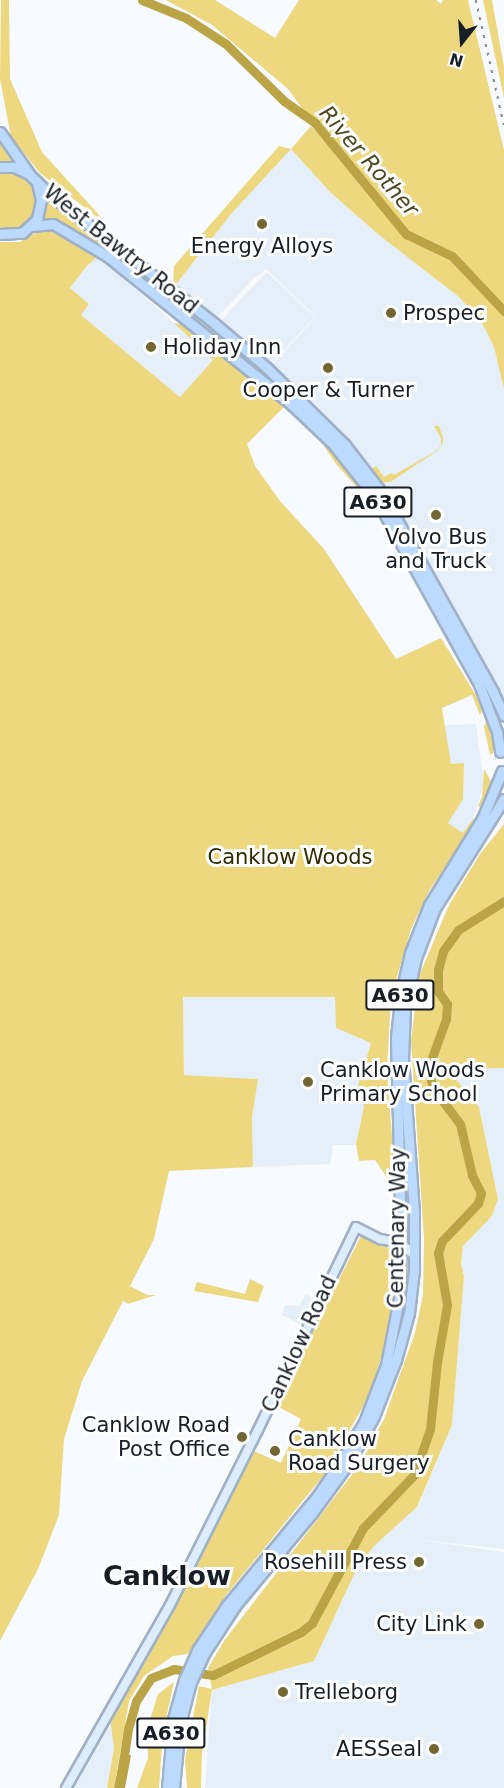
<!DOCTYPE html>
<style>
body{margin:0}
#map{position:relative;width:504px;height:1788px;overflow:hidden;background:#f7faff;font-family:"DejaVu Sans",sans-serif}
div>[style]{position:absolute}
.built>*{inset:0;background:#e5effa}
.green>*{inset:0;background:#edd87f}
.water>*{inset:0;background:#baa445}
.river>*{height:9px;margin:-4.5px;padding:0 4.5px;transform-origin:4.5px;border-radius:4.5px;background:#baa445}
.roads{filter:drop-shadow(2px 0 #a0b1c6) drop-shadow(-2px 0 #a0b1c6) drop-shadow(0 2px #a0b1c6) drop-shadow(0 -2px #a0b1c6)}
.secondary>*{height:8px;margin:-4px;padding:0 4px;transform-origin:4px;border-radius:4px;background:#ddedfe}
.primary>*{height:9px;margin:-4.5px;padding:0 4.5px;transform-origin:4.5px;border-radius:4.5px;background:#bbdafe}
.rail>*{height:1.5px;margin-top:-0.75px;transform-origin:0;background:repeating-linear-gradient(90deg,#858a90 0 3px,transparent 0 9px)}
.dots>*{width:16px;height:16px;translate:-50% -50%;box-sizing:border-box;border:3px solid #fff;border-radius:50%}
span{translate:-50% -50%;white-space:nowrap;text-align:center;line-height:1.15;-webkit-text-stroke:6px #fff;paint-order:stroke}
.shield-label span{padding:2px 4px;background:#fff;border:2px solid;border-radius:4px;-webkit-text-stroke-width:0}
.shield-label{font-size:20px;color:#171e26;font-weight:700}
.poi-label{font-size:21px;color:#171e26}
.left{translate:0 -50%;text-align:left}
.right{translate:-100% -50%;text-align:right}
.street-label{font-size:21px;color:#171e26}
.park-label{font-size:21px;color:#332a00}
.water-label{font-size:22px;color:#514820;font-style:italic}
.district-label{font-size:27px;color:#171e26;font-weight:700}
.north{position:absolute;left:432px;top:12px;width:60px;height:60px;-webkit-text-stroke:4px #fff;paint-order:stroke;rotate:197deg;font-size:16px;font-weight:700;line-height:24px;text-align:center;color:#171e26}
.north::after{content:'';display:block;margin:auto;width:21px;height:27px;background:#171e26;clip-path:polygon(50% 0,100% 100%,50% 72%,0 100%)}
</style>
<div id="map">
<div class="built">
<i style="clip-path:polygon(291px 149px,330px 192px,379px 235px,459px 297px,481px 321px,494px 347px,504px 389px,504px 704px,375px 477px,349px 441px,270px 367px,316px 317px,266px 269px,253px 279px,215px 320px,173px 288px,231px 214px)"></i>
<i style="clip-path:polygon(98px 256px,174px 323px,206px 340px,232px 308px,267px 272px,315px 317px,269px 366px,235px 336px,180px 397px,81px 315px,70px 288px,86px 267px)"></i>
<i style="clip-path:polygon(476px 724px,484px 784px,474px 817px,463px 833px,447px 823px,463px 799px,464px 764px,451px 764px,444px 725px)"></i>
<i style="clip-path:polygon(183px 997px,336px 997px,371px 1043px,358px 1084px,364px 1107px,356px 1145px,333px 1145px,330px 1164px,253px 1167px,252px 1117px,257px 1079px,184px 1075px)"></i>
<i style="clip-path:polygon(504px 1068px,504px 1549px,413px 1539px,504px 1552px,504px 1788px,205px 1788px,212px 1690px,314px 1661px,357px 1568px,374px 1546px,419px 1505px,452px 1425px,464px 1276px,461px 1264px,463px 1245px,492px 1216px,498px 1199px,479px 1107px,454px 1077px,457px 1069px)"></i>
<i style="clip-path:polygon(306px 1294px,311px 1297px,312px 1302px,301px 1325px,282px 1315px,285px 1305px,299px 1306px)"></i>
<i style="clip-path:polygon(110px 1719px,114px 1748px,107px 1788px,73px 1788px)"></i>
</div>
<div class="green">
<i style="clip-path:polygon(1px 0,9px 0,10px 79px,42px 152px,110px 227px,40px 173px,11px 137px,0 79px)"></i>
<i style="clip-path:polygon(166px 0,215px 0,275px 38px,299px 0,436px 0,441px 4px,443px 0,468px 0,504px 150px,504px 389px,494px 347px,481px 321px,459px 297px,379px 235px,330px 192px,291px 149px,231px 214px,173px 288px,174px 266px,279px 146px,291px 149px,311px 126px,332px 149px,288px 89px,212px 25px)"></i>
<i style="clip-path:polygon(483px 0,492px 0,504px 67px,504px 98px)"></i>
<i style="clip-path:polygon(0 140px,6px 151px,18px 163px,0 163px)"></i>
<i style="clip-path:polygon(5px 171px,24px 176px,36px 193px,35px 213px,22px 227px,13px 231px,0 230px,0 172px)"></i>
<i style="clip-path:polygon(47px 197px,126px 258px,140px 272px,138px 275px,84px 237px,48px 220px,41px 220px)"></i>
<i style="clip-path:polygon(48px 230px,98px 256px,86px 267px,70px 288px,89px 304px,81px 315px,180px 397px,213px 360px,174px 323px,189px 325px,246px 372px,252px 382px,284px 407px,247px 444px,255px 466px,280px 501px,324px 549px,396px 659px,441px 638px,483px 707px,480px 715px,472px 695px,442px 708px,451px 764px,464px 763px,463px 799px,448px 823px,463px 833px,474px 817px,469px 831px,429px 891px,411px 929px,391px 997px,387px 1069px,396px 1191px,375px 1160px,359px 1161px,356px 1144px,364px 1107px,358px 1085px,371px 1043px,336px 1028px,335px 997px,183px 997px,184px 1075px,258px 1079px,252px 1117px,253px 1167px,169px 1171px,154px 1239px,130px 1286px,147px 1295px,156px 1295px,128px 1304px,123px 1301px,82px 1381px,64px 1439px,59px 1515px,39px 1567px,0 1641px,0 242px,19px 242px,39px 231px)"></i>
<i style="clip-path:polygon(434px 426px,439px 426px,443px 438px,443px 443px,437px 451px,392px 481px,383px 483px,375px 477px,370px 470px,376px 466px,384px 477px,391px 473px,394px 475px,436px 451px,441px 445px,441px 438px)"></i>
<i style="clip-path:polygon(311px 427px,356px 477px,379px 512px,336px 464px)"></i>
<i style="clip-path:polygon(487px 719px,493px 745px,493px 753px,490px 755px,484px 727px)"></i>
<i style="clip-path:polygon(484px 769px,492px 783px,480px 807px,478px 806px,482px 797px)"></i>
<i style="clip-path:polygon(504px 824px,504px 1068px,458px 1069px,454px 1077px,479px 1107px,498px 1199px,492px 1216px,463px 1246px,461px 1264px,464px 1276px,452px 1425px,417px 1507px,374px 1546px,357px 1568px,314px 1661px,212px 1690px,202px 1754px,201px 1788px,187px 1788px,185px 1760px,199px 1686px,212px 1689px,208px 1668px,224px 1641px,360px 1464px,384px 1419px,415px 1333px,423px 1295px,424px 1239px,411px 1040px,419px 976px,449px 905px,480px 854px)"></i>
<i style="clip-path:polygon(401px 1102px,409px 1221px,405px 1233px)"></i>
<i style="clip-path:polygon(365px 1235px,394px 1251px,398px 1259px,390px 1330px,369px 1396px,324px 1475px,226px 1595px,188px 1654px,173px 1656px,144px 1676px,129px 1701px,115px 1783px,114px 1788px,107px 1788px,114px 1748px,110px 1719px,153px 1646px,254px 1451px,281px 1463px,301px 1419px,275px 1405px,361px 1236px)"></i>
<i style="clip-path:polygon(405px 1252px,411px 1259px,410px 1286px,402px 1328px,389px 1369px)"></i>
<i style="clip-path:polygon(250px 1279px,264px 1286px,258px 1302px,194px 1291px,197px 1282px,245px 1294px)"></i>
<i style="clip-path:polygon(174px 1682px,163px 1732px,159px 1788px,137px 1788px,148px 1758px,147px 1729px,158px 1694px)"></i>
</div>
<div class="water">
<i style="clip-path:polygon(121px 1754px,131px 1755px,125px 1788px,114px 1788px)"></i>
</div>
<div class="river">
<i style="left:142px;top:0;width:48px;rotate:22.2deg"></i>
<i style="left:186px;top:18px;width:48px;rotate:33deg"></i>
<i style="left:226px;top:44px;width:81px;rotate:44.5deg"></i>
<i style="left:284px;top:101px;width:38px;rotate:35deg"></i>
<i style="left:315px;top:123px;width:144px;rotate:50.7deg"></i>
<i style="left:406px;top:234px;width:51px;rotate:25.6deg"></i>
<i style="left:452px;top:256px;width:76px;rotate:46.6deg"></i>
<i style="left:119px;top:1788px;width:60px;rotate:-81.3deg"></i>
<i style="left:128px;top:1729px;width:29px;rotate:-74deg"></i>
<i style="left:136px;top:1701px;width:27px;rotate:-57deg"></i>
<i style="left:151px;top:1678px;width:25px;rotate:-21deg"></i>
<i style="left:174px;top:1669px;width:39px;rotate:9deg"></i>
<i style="left:213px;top:1675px;width:98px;rotate:-26deg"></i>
<i style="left:301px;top:1632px;width:14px;rotate:-39deg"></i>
<i style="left:312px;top:1623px;width:108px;rotate:-61.8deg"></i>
<i style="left:363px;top:1528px;width:74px;rotate:-46.1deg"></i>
<i style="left:414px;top:1475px;width:49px;rotate:-70.8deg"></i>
<i style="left:430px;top:1429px;width:67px;rotate:-84deg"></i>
<i style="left:437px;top:1362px;width:58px;rotate:-80deg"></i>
<i style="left:447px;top:1305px;width:53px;rotate:-99.8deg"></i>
<i style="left:438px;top:1253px;width:13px;rotate:-72deg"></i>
<i style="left:442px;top:1241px;width:52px;rotate:-46.5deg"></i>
<i style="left:478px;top:1203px;width:10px;rotate:-73deg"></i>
<i style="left:481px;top:1193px;width:20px;rotate:-117deg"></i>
<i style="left:472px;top:1175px;width:52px;rotate:-103.2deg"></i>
<i style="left:460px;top:1124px;width:45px;rotate:-126.9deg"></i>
<i style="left:433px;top:1088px;width:12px;rotate:-104deg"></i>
<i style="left:430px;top:1076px;width:13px;rotate:-90deg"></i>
<i style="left:430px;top:1063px;width:47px;rotate:-70deg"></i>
<i style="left:446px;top:1019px;width:15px;rotate:-86deg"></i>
<i style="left:447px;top:1004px;width:16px;rotate:-125deg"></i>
<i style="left:438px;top:991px;width:21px;rotate:-90deg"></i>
<i style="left:438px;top:970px;width:20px;rotate:-75deg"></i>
<i style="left:443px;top:951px;width:26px;rotate:-54deg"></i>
<i style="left:458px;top:930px;width:54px;rotate:-32.2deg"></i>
</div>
<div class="roads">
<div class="secondary">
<i style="left:66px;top:1788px;width:210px;rotate:-60.4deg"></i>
<i style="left:170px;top:1605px;width:196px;rotate:-63.3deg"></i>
<i style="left:258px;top:1430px;width:225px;rotate:-64.2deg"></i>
<i style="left:356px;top:1227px;width:27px;rotate:27deg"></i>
<i style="left:380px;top:1239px;width:21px;rotate:11deg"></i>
<i style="left:401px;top:1243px;width:18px;rotate:43deg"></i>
</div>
<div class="primary">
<i style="left:0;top:132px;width:49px;rotate:55deg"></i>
<i style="left:0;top:167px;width:14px"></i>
<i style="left:14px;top:167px;width:17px;rotate:25deg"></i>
<i style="left:29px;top:174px;width:32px;rotate:44deg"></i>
<i style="left:52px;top:196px;width:207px;rotate:38.1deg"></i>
<i style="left:215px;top:324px;width:68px;rotate:40.2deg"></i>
<i style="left:267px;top:368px;width:110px;rotate:44.6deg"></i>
<i style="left:345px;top:445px;width:61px;rotate:52.4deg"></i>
<i style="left:382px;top:493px;width:228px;rotate:60.8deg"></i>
<i style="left:493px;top:692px;width:26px;rotate:65deg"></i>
<i style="left:31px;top:226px;width:22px;rotate:-5deg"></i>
<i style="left:53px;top:224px;width:63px;rotate:30.7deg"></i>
<i style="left:107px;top:256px;width:238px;rotate:38.8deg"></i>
<i style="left:292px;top:405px;width:57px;rotate:43.6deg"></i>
<i style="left:333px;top:444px;width:68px;rotate:51.6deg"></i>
<i style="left:375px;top:497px;width:214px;rotate:60.9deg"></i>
<i style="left:479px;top:684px;width:51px;rotate:69.4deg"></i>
<i style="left:497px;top:732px;width:20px;rotate:81deg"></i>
<i style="left:0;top:234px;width:22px;rotate:-3deg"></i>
<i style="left:22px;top:233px;width:21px;rotate:-43deg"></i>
<i style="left:37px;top:219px;width:19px;rotate:-78deg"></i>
<i style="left:41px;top:200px;width:17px;rotate:-103deg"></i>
<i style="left:167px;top:1788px;width:69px;rotate:-85deg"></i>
<i style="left:173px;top:1719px;width:41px;rotate:-74.2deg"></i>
<i style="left:184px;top:1680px;width:34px;rotate:-66deg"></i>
<i style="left:198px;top:1649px;width:53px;rotate:-56.6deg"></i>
<i style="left:227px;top:1605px;width:143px;rotate:-50.4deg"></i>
<i style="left:318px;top:1495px;width:45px;rotate:-56deg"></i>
<i style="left:343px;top:1458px;width:42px;rotate:-59.7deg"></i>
<i style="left:364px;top:1422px;width:61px;rotate:-68.9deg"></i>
<i style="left:386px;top:1365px;width:67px;rotate:-78.9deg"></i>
<i style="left:399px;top:1299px;width:56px;rotate:-88deg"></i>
<i style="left:401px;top:1243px;width:206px;rotate:-91.4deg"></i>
<i style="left:396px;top:1037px;width:45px;rotate:-83.7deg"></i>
<i style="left:401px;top:992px;width:40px;rotate:-77deg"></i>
<i style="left:410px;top:953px;width:52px;rotate:-68.4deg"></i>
<i style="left:429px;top:905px;width:101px;rotate:-58.4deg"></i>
<i style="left:482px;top:819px;width:52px;rotate:-67.4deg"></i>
<i style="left:174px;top:1788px;width:64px;rotate:-84.6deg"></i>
<i style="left:180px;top:1724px;width:43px;rotate:-75.3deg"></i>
<i style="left:191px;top:1682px;width:33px;rotate:-65deg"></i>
<i style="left:205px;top:1652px;width:55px;rotate:-56.9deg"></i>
<i style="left:235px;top:1606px;width:121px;rotate:-50.4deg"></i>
<i style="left:312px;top:1513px;width:64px;rotate:-53.8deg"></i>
<i style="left:350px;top:1461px;width:51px;rotate:-61.9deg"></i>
<i style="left:374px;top:1416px;width:60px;rotate:-68.6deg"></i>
<i style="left:396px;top:1360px;width:49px;rotate:-74.5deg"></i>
<i style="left:409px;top:1313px;width:43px;rotate:-83.4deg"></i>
<i style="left:414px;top:1270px;width:58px;rotate:-90deg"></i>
<i style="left:414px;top:1212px;width:153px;rotate:-94.1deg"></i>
<i style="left:403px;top:1059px;width:53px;rotate:-87.8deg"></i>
<i style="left:405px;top:1006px;width:49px;rotate:-77.1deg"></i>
<i style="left:416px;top:958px;width:53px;rotate:-69.2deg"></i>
<i style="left:435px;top:908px;width:129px;rotate:-57.7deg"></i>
</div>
</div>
<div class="rail">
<i style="left:476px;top:0;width:128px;rotate:77.4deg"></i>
</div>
<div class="dots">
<i style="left:262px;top:224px;background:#726633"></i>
<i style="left:391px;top:313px;background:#726633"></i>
<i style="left:151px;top:347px;background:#726633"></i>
<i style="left:328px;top:368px;background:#726633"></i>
<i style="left:436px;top:515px;background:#726633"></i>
<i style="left:308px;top:1082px;background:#726633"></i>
<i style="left:242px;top:1437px;background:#726633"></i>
<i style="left:275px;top:1451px;background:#726633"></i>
<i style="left:419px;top:1562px;background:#726633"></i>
<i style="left:479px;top:1624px;background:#726633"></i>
<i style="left:283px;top:1692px;background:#726633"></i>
<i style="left:434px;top:1749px;background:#726633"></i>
</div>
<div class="shield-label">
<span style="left:378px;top:502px">A630</span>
<span style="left:400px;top:995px">A630</span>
<span style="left:171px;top:1733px">A630</span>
</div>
<div class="poi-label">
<span style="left:262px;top:246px">Energy Alloys</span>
<span class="left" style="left:403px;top:313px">Prospec</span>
<span class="left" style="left:163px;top:347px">Holiday Inn</span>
<span style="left:328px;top:390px">Cooper &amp; Turner</span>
<span style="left:436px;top:549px">Volvo Bus<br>and Truck</span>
<span class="left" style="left:320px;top:1082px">Canklow Woods<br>Primary School</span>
<span class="right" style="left:230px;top:1437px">Canklow Road<br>Post Office</span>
<span class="left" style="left:288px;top:1451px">Canklow<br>Road Surgery</span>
<span class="right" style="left:407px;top:1562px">Rosehill Press</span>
<span class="right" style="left:467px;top:1624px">City Link</span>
<span class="left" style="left:295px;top:1692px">Trelleborg</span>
<span class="right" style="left:422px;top:1749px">AESSeal</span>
</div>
<div class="street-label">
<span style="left:121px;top:249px;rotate:39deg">West Bawtry Road</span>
<span style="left:397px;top:1228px;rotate:-89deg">Centenary Way</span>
<span style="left:299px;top:1344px;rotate:-65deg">Canklow Road</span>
</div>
<div class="park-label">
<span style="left:290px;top:857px">Canklow Woods</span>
</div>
<div class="water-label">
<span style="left:369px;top:161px;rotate:49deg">River Rother</span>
</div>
<div class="district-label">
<span style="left:167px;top:1576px">Canklow</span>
</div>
<div class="north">N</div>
</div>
